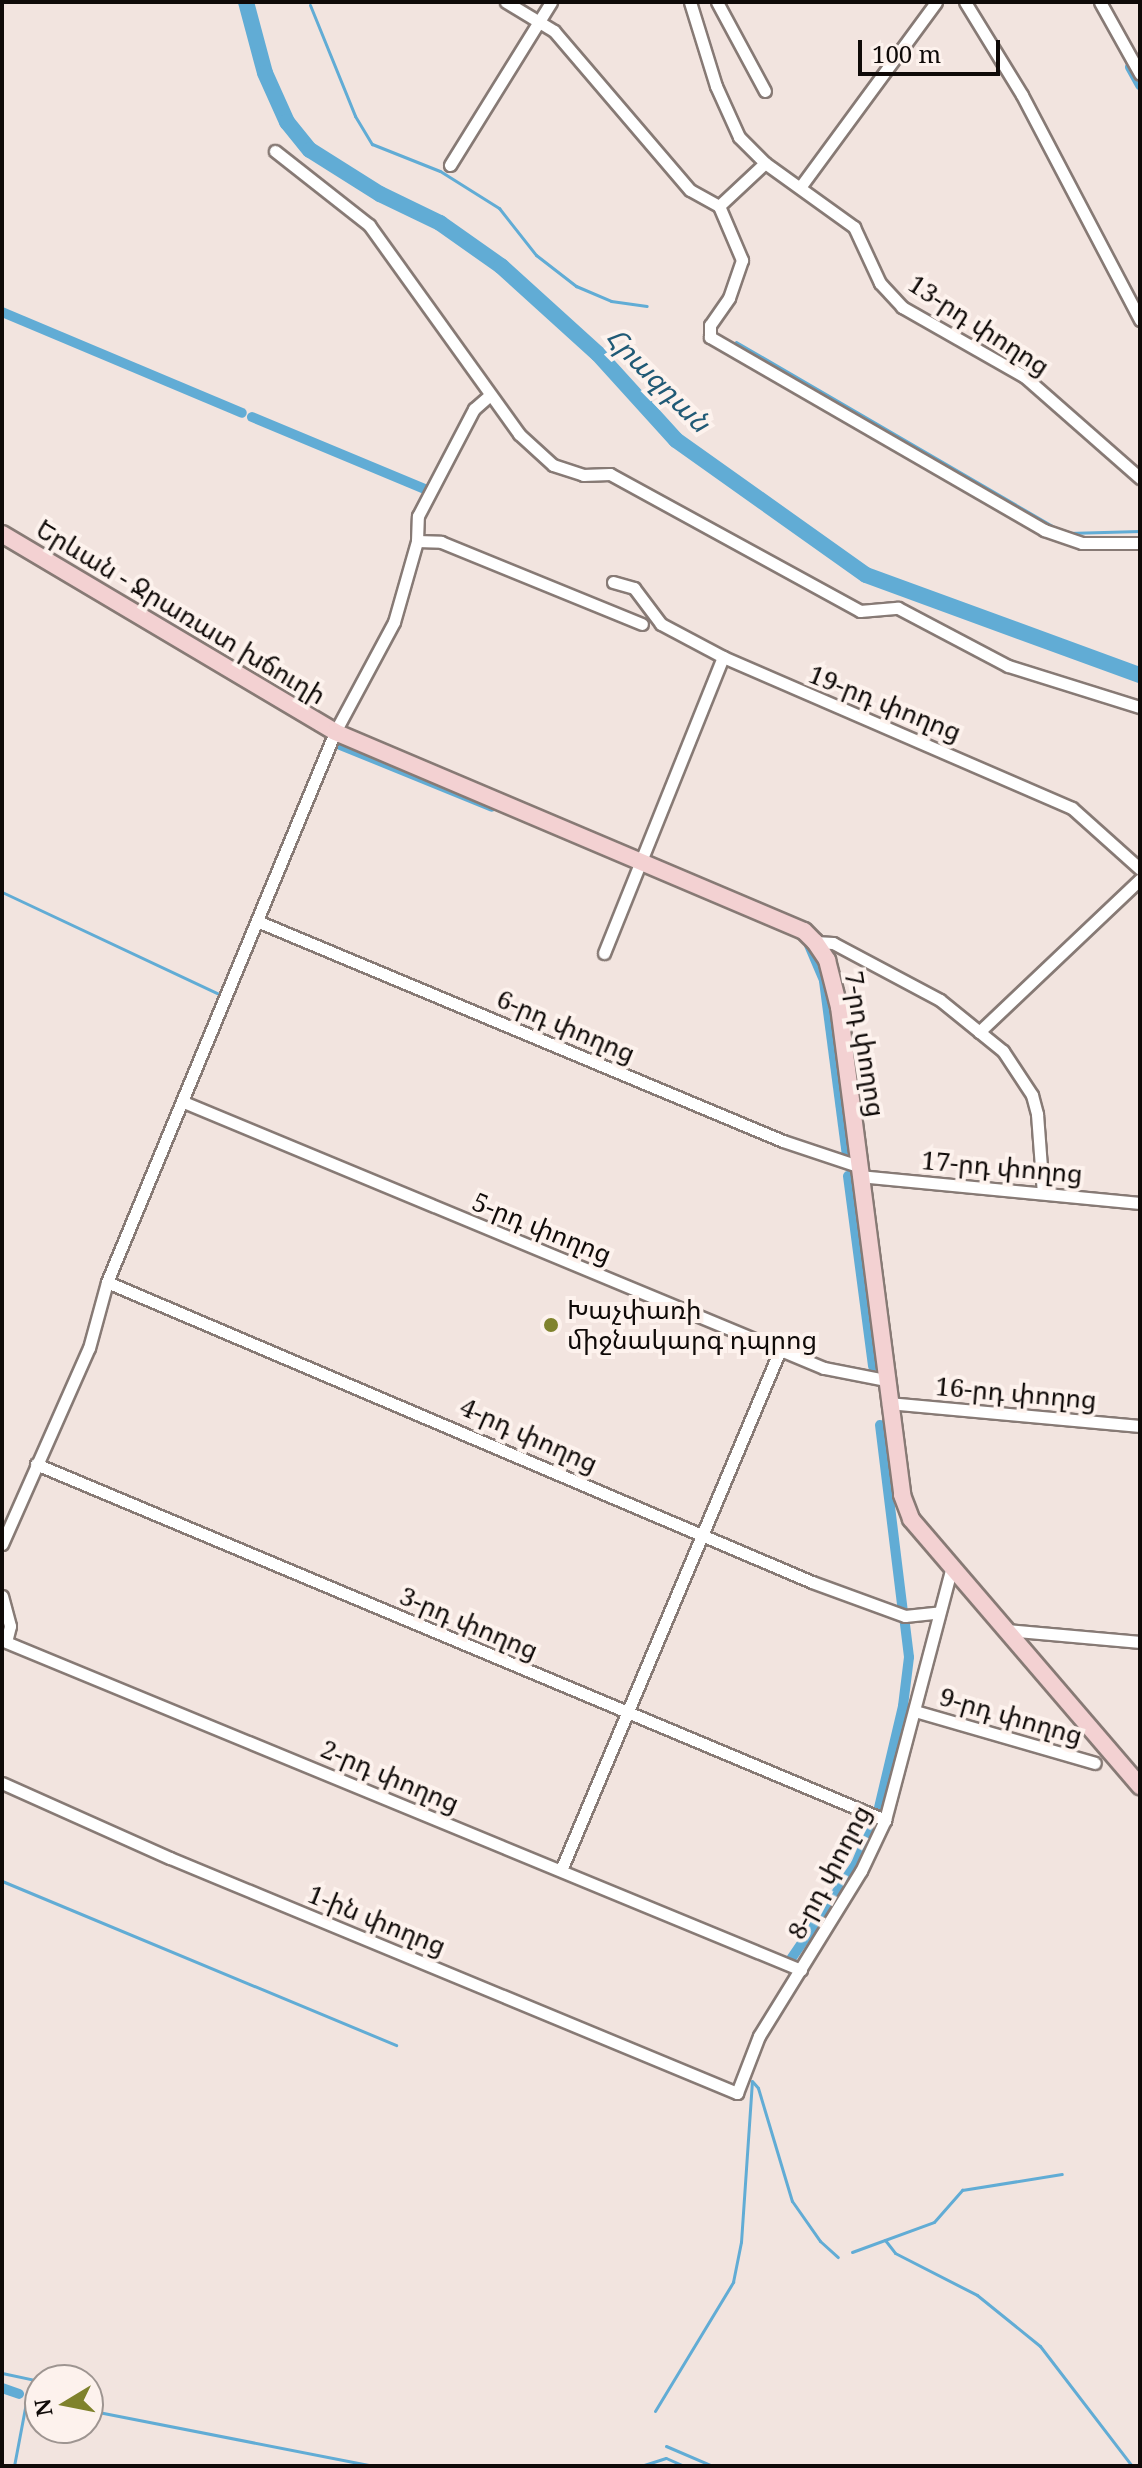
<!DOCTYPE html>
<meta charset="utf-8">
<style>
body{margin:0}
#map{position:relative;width:1142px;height:2468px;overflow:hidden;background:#f2e4df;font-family:"Noto Serif","Noto Sans Armenian",serif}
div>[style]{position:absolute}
.stream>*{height:3px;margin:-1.5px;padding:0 1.5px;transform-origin:1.5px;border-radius:1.5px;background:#61acd5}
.canal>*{height:10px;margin:-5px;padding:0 5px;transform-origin:5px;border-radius:5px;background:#61acd5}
.river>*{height:16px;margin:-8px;padding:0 8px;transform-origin:8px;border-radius:8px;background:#61acd5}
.roads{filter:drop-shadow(2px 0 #877a75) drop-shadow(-2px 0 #877a75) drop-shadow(0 2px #877a75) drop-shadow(0 -2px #877a75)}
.minor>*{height:11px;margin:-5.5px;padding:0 5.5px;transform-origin:5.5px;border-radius:5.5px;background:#fff}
.secondary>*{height:16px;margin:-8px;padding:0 8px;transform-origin:8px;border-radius:8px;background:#f3d1d2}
.dots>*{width:22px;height:22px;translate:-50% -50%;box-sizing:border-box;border:4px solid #fdf2ed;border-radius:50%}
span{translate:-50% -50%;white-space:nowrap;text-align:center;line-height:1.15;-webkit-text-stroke:8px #fdf2ed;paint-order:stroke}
.street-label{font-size:26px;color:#0f0a08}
.poi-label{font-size:26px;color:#0f0a08}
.left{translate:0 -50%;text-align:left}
.water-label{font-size:28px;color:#205a76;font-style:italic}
.frame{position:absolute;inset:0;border:4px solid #0f0a08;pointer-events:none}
.north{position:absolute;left:24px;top:2364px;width:80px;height:80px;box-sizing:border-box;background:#fdf2ed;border:2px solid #9e9591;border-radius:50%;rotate:260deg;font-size:22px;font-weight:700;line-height:32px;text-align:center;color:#0f0a08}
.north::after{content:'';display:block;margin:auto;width:28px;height:36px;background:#7f822c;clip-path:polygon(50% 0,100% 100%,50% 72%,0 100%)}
.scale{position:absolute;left:858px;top:40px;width:142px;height:36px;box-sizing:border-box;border:4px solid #0f0a08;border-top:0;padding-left:10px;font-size:24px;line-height:28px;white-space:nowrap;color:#0f0a08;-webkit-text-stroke:6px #fdf2ed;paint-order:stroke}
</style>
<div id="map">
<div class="stream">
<i style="left:310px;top:5px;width:120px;rotate:67.9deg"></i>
<i style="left:355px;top:116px;width:33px;rotate:59deg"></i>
<i style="left:372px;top:144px;width:73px;rotate:21.7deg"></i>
<i style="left:440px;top:171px;width:70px;rotate:32.1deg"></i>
<i style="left:499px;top:208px;width:60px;rotate:51.8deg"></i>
<i style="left:536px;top:255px;width:51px;rotate:37.8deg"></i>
<i style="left:576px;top:286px;width:38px;rotate:23deg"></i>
<i style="left:611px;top:301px;width:36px;rotate:8deg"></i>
<i style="left:736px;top:342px;width:371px;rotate:30.2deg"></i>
<i style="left:1068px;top:533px;width:72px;rotate:-1.6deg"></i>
<i style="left:2px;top:892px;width:240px;rotate:25.2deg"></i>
<i style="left:2px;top:1881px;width:427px;rotate:22.6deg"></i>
<i style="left:752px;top:2081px;width:9px;rotate:49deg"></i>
<i style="left:758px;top:2088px;width:118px;rotate:73.3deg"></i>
<i style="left:792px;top:2201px;width:49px;rotate:55deg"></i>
<i style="left:820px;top:2241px;width:24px;rotate:42deg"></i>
<i style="left:885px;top:2240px;width:16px;rotate:52deg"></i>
<i style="left:895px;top:2253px;width:92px;rotate:27.1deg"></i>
<i style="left:977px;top:2295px;width:81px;rotate:39deg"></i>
<i style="left:1040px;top:2346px;width:151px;rotate:52.5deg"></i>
<i style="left:852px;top:2252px;width:87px;rotate:-20.1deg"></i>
<i style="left:934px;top:2222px;width:43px;rotate:-48.8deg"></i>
<i style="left:962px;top:2190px;width:101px;rotate:-9.1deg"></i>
<i style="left:2px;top:2373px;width:39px;rotate:12deg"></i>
<i style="left:88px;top:2410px;width:291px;rotate:11.1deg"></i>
<i style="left:655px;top:2411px;width:151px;rotate:-58.8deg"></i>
<i style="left:733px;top:2282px;width:41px;rotate:-78.7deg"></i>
<i style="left:741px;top:2242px;width:161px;rotate:-86.1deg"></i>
<i style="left:666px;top:2446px;width:51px;rotate:23.1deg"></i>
<i style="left:14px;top:2466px;width:70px;rotate:-79.3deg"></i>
<i style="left:27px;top:2397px;width:13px;rotate:13deg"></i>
<i style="left:641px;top:2466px;width:26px;rotate:-18deg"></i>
<i style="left:666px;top:2458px;width:20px;rotate:24deg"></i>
</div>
<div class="canal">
<i style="left:1130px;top:67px;width:21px;rotate:61deg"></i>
<i style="left:2px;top:312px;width:260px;rotate:22.8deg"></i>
<i style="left:252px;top:417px;width:190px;rotate:22.6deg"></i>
<i style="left:338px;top:744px;width:166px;rotate:22.2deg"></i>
<i style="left:809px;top:945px;width:39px;rotate:67deg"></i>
<i style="left:824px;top:981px;width:177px;rotate:82.5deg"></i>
<i style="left:848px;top:1176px;width:192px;rotate:82.5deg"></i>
<i style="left:880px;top:1425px;width:187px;rotate:83deg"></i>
<i style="left:878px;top:1812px;width:109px;rotate:-76.7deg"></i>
<i style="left:903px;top:1706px;width:49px;rotate:-83deg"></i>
<i style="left:909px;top:1657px;width:35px;rotate:-97deg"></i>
<i style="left:791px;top:1959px;width:115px;rotate:-55.6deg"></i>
<i style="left:856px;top:1864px;width:43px;rotate:-67deg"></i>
<i style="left:2px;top:2388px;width:18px;rotate:19deg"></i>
</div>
<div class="river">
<i style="left:246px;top:2px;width:73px;rotate:75deg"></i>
<i style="left:265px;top:73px;width:54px;rotate:65.8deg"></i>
<i style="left:287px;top:122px;width:36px;rotate:51deg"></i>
<i style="left:310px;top:150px;width:83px;rotate:32.2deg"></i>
<i style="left:380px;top:194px;width:67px;rotate:25.8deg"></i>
<i style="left:440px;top:223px;width:75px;rotate:35.2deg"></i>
<i style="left:501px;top:266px;width:131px;rotate:42.2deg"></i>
<i style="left:598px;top:354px;width:116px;rotate:47.8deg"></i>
<i style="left:676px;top:440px;width:233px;rotate:35.4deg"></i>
<i style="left:866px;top:575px;width:292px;rotate:20.1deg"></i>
</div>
<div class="roads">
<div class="minor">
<i style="left:506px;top:2px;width:56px;rotate:31.1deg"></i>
<i style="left:554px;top:31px;width:209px;rotate:49.5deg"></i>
<i style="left:690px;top:190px;width:33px;rotate:29deg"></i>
<i style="left:690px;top:2px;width:88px;rotate:72.8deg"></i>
<i style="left:716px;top:86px;width:56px;rotate:65.7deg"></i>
<i style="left:739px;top:137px;width:37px;rotate:45deg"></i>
<i style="left:765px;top:163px;width:110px;rotate:35.7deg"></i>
<i style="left:854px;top:227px;width:62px;rotate:65.1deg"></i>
<i style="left:880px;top:283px;width:33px;rotate:47deg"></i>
<i style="left:902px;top:307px;width:142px;rotate:29.6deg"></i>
<i style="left:1025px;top:377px;width:153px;rotate:41.3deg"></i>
<i style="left:717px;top:2px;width:101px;rotate:61.7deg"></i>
<i style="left:965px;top:2px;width:109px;rotate:58.5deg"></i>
<i style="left:1022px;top:95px;width:254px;rotate:62.3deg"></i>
<i style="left:1100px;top:2px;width:82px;rotate:60.9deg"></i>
<i style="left:275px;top:151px;width:120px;rotate:38.2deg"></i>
<i style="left:369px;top:225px;width:257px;rotate:54.3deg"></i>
<i style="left:519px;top:434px;width:46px;rotate:42.4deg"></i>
<i style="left:553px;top:465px;width:32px;rotate:18deg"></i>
<i style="left:583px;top:475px;width:27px;rotate:-2deg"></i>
<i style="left:610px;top:474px;width:285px;rotate:28.7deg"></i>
<i style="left:860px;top:611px;width:38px;rotate:-5deg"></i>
<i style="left:898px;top:608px;width:124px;rotate:27.8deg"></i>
<i style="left:1008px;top:666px;width:138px;rotate:17.3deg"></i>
<i style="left:765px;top:163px;width:63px;rotate:136.9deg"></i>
<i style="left:719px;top:206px;width:59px;rotate:66.9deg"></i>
<i style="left:742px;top:260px;width:40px;rotate:108.9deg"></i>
<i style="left:729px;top:298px;width:33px;rotate:125deg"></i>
<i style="left:710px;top:325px;width:12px;rotate:90deg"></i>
<i style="left:710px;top:337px;width:386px;rotate:30deg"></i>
<i style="left:1044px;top:530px;width:40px;rotate:18.9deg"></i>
<i style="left:1082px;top:543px;width:58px"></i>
<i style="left:450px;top:165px;width:192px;rotate:-58.2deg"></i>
<i style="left:801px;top:186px;width:228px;rotate:-53.7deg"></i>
<i style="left:417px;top:541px;width:24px;rotate:2deg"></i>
<i style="left:441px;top:542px;width:217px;rotate:22.2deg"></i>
<i style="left:613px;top:582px;width:22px;rotate:16deg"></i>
<i style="left:634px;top:588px;width:45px;rotate:53.1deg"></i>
<i style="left:661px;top:624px;width:70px;rotate:28deg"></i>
<i style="left:723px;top:657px;width:380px;rotate:23.4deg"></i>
<i style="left:1072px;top:808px;width:91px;rotate:41.9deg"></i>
<i style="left:257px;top:921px;width:570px;rotate:22.7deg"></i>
<i style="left:783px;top:1141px;width:79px;rotate:18.4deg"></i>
<i style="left:815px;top:942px;width:18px;rotate:3deg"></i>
<i style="left:833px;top:943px;width:121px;rotate:28deg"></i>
<i style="left:940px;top:1000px;width:81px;rotate:39deg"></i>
<i style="left:1003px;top:1051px;width:53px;rotate:56.6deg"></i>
<i style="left:1032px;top:1095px;width:20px;rotate:75deg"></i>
<i style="left:1037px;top:1114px;width:79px;rotate:85.7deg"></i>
<i style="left:604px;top:953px;width:319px;rotate:-68.1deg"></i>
<i style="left:979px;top:1032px;width:222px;rotate:-43.5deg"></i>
<i style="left:186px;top:1103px;width:691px;rotate:22.56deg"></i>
<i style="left:824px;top:1368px;width:63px;rotate:11deg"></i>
<i style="left:859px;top:1176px;width:282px;rotate:5.5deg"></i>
<i style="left:107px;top:1282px;width:766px;rotate:23.05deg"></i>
<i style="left:812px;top:1582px;width:99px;rotate:20.1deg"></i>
<i style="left:905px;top:1616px;width:31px;rotate:-6deg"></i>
<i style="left:888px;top:1403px;width:253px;rotate:5.2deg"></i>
<i style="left:36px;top:1464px;width:921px;rotate:22.75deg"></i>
<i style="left:2px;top:1544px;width:214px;rotate:-66.1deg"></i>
<i style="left:89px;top:1348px;width:68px;rotate:-74.7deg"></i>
<i style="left:107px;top:1282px;width:595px;rotate:-67.48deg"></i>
<i style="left:335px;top:732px;width:125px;rotate:-61.8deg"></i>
<i style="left:394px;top:622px;width:84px;rotate:-74.1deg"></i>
<i style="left:417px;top:541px;width:25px;rotate:-88deg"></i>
<i style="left:418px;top:516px;width:121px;rotate:-62.4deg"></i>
<i style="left:474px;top:409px;width:21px;rotate:-41deg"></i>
<i style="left:2px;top:1596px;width:31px;rotate:75deg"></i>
<i style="left:10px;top:1626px;width:16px;rotate:104deg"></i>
<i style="left:6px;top:1642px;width:860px;rotate:22.42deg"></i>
<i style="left:1006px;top:1630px;width:135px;rotate:5.1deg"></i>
<i style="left:915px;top:1711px;width:187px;rotate:16.1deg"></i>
<i style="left:2px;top:1783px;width:184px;rotate:24.1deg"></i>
<i style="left:170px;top:1858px;width:614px;rotate:22.51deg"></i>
<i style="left:737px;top:2093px;width:61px;rotate:-68.9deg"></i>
<i style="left:759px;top:2036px;width:194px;rotate:-58.3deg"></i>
<i style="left:861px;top:1871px;width:56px;rotate:-64.8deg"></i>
<i style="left:885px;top:1820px;width:263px;rotate:-75.2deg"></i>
<i style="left:561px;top:1870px;width:564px;rotate:-67.16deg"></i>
</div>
<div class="secondary">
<i style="left:2px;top:534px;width:387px;rotate:30.7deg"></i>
<i style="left:335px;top:732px;width:509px;rotate:22.99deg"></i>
<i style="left:804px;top:931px;width:16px;rotate:45deg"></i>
<i style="left:815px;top:942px;width:22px;rotate:56deg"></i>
<i style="left:827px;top:960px;width:49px;rotate:75.7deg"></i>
<i style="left:839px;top:1007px;width:492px;rotate:82.6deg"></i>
<i style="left:902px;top:1495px;width:26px;rotate:69deg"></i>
<i style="left:911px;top:1519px;width:352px;rotate:49.4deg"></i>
</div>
</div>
<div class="dots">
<i style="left:551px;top:1325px;background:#7f822c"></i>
</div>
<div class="street-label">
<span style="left:979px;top:325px;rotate:33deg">13-րդ փողոց</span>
<span style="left:181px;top:612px;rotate:31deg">Երևան - Ջրառատ խճուղի</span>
<span style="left:885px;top:703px;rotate:22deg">19-րդ փողոց</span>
<span style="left:566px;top:1026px;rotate:23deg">6-րդ փողոց</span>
<span style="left:865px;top:1044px;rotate:81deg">7-րդ փողոց</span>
<span style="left:1002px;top:1167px;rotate:5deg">17-րդ փողոց</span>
<span style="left:542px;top:1228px;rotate:22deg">5-րդ փողոց</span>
<span style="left:1016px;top:1393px;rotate:5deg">16-րդ փողոց</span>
<span style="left:529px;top:1435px;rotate:24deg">4-րդ փողոց</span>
<span style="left:469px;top:1623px;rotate:23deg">3-րդ փողոց</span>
<span style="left:1011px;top:1716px;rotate:16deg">9-րդ փողոց</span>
<span style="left:390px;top:1776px;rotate:23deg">2-րդ փողոց</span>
<span style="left:829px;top:1872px;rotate:-62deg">8-րդ փողոց</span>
<span style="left:377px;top:1920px;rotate:22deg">1-ին փողոց</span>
</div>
<div class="poi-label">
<span class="left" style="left:567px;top:1325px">Խաչփառի<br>միջնակարգ դպրոց</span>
</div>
<div class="water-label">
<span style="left:659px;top:379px;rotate:45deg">Հրազդան</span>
</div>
<div class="frame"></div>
<div class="north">N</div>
<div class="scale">100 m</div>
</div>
